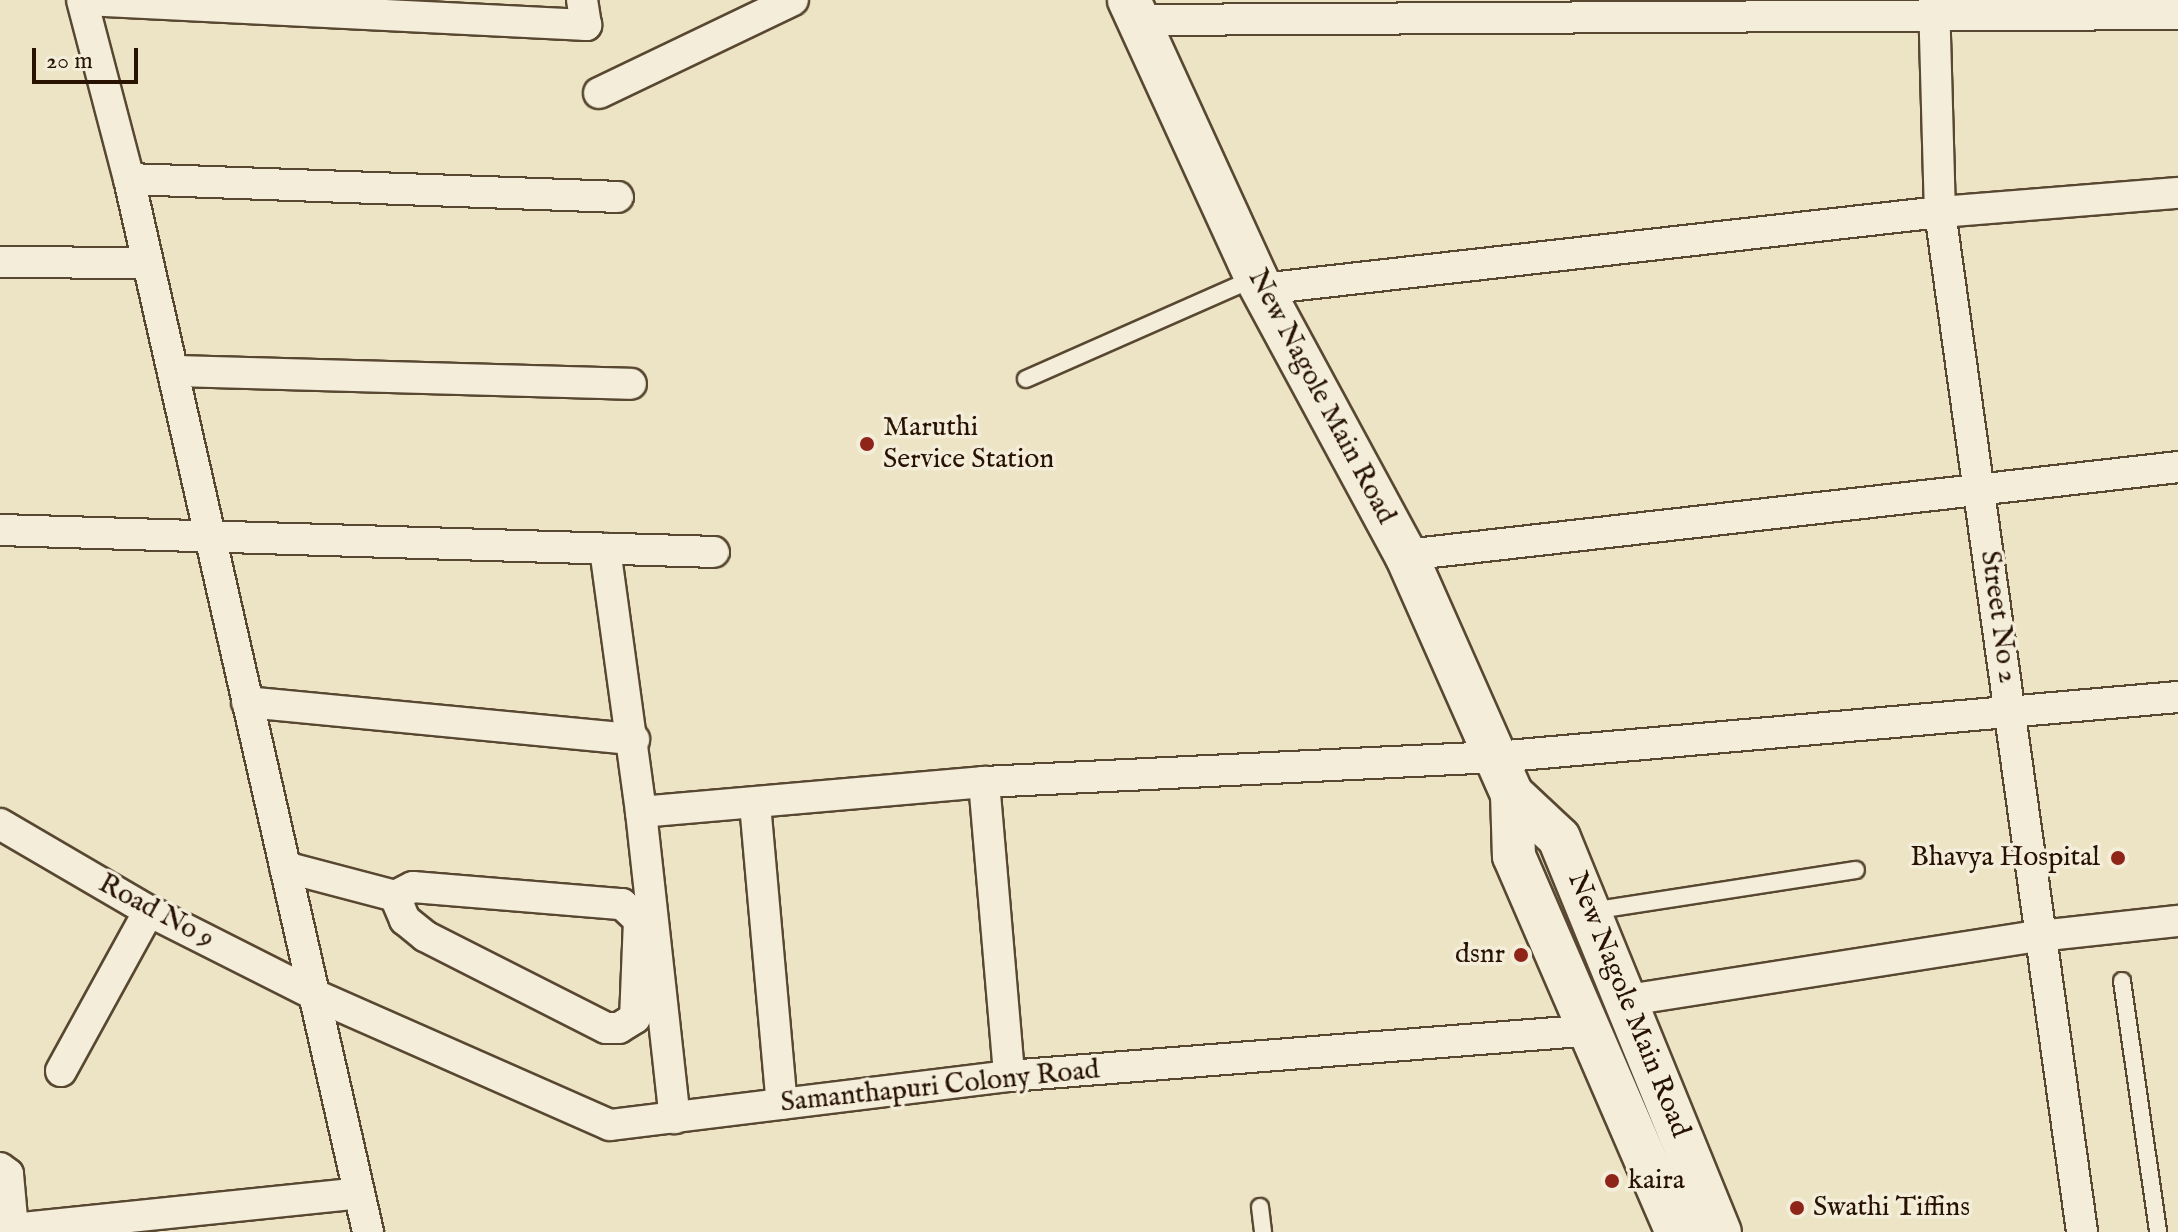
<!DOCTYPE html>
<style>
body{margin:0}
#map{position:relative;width:2178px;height:1232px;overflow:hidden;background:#ece4c5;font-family:"IM FELL English",serif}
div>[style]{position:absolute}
.roads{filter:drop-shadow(2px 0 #584731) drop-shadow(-2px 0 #584731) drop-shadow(0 2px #584731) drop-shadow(0 -2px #584731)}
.lane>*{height:16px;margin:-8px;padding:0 8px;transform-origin:8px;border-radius:8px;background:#f3edd9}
.street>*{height:30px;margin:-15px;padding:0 15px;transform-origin:15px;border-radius:15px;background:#f3edd9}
.secondary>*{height:42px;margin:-21px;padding:0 21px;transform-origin:21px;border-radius:21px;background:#f3edd9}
.dots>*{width:22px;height:22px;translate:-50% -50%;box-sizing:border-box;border:4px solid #f3edd9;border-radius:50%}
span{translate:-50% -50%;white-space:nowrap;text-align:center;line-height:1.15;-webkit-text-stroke:7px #f3edd9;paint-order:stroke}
.street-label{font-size:28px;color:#271300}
.poi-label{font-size:28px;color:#271300}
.left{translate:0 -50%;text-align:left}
.right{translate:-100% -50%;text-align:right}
.scale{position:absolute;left:32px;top:48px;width:106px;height:36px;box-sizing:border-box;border:4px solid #271300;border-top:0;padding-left:10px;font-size:24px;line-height:28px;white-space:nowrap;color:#271300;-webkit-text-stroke:6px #f3edd9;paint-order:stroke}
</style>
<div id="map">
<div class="roads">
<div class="lane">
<i style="left:1026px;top:379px;width:250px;rotate:-23.8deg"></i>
<i style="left:1591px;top:911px;width:268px;rotate:-8.8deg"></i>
<i style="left:2122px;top:981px;width:254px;rotate:81.8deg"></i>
<i style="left:1260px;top:1207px;width:25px;rotate:83deg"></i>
</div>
<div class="street">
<i style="left:82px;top:0;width:185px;rotate:75.3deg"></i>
<i style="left:129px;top:179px;width:1080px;rotate:77.21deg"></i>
<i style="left:85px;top:0;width:502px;rotate:2.86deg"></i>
<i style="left:586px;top:25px;width:25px;rotate:-99deg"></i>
<i style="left:1934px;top:0;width:212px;rotate:88.4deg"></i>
<i style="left:1940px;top:212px;width:1030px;rotate:82.07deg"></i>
<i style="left:1139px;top:20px;width:1039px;rotate:-0.33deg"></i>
<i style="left:599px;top:93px;width:215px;rotate:-25.6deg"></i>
<i style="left:129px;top:179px;width:489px;rotate:2.1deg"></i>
<i style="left:0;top:262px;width:147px;rotate:0.4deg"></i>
<i style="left:1262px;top:289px;width:682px;rotate:-6.48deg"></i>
<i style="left:1940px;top:212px;width:239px;rotate:-4.6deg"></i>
<i style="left:174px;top:371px;width:457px;rotate:1.6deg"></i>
<i style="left:0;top:530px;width:714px;rotate:1.76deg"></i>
<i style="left:605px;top:549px;width:265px;rotate:82.2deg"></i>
<i style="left:641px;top:812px;width:344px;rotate:-5deg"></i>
<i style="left:984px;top:782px;width:513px;rotate:-2.8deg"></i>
<i style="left:1496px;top:757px;width:685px;rotate:-5.03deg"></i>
<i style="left:1406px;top:555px;width:777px;rotate:-6.5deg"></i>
<i style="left:247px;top:702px;width:389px;rotate:5.5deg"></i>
<i style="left:984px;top:782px;width:295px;rotate:85.1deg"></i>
<i style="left:755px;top:804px;width:301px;rotate:84.9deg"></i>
<i style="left:641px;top:812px;width:308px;rotate:83.7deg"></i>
<i style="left:0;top:824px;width:173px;rotate:30.3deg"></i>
<i style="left:149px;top:911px;width:186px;rotate:26.8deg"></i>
<i style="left:315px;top:995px;width:322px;rotate:23.8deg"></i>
<i style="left:610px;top:1125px;width:402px;rotate:-7deg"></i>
<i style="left:1009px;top:1076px;width:586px;rotate:-4.5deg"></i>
<i style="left:285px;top:867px;width:114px;rotate:14.8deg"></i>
<i style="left:395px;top:896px;width:20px;rotate:-27deg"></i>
<i style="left:413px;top:887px;width:210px;rotate:4.7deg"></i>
<i style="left:622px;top:904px;width:23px;rotate:43deg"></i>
<i style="left:639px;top:920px;width:98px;rotate:92.3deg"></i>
<i style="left:635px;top:1018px;width:19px;rotate:148deg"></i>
<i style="left:619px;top:1028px;width:13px;rotate:180deg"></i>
<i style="left:606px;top:1028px;width:203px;rotate:-153.1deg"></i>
<i style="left:425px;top:936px;width:26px;rotate:-141deg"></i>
<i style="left:405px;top:920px;width:26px;rotate:-113deg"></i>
<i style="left:1628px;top:1000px;width:416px;rotate:-8.9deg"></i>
<i style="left:2039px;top:936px;width:140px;rotate:-6.2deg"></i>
<i style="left:61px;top:1071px;width:183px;rotate:-61.2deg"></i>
<i style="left:0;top:1168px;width:10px;rotate:37deg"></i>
<i style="left:8px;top:1174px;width:55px;rotate:84.8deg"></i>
<i style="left:13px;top:1229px;width:348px;rotate:-5.9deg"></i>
</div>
<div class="secondary">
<i style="left:1129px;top:0;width:306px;rotate:65.4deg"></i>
<i style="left:1256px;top:278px;width:315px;rotate:61.6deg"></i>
<i style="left:1406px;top:555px;width:261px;rotate:66.1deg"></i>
<i style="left:1512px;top:794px;width:62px;rotate:88.2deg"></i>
<i style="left:1514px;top:856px;width:410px;rotate:66.6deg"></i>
<i style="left:1512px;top:794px;width:64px;rotate:43.1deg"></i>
<i style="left:1559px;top:838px;width:426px;rotate:67.8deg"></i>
</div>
</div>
<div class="dots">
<i style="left:867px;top:444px;background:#8f2418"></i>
<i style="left:2118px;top:858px;background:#8f2418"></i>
<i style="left:1521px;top:955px;background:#8f2418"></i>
<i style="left:1612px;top:1181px;background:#8f2418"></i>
<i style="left:1797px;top:1208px;background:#8f2418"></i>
</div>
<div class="street-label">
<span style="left:1321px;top:397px;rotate:62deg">New Nagole Main Road</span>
<span style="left:1998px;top:617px;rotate:82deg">Street No 2</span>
<span style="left:156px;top:912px;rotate:28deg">Road No 9</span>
<span style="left:1628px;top:1005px;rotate:68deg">New Nagole Main Road</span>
<span style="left:940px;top:1087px;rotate:-6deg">Samanthapuri Colony Road</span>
</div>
<div class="poi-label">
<span class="left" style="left:883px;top:444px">Maruthi<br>Service Station</span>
<span class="right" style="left:2100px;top:858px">Bhavya Hospital</span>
<span class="right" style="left:1505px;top:955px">dsnr</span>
<span class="left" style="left:1628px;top:1181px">kaira</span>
<span class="left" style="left:1813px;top:1208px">Swathi Tiffins</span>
</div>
<div class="scale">20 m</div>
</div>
